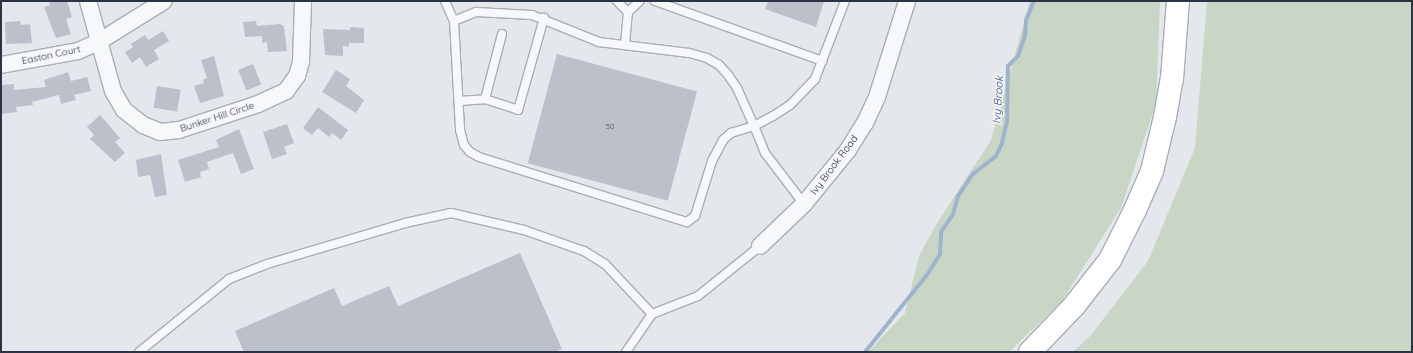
<!DOCTYPE html>
<style>
body{margin:0}
#map{position:relative;width:1413px;height:353px;overflow:hidden;background:#e4e7ec;font-family:Quicksand,sans-serif}
div>[style]{position:absolute}
.green>*{inset:0;background:#c9d6c5}
.stream>*{height:4px;margin:-2px;padding:0 2px;transform-origin:2px;border-radius:2px;background:#9fb4cc}
.building>*{inset:0;background:#bbc0ca;transform-origin:0 0}
.roads{filter:drop-shadow(1px 0 #a9aeb7) drop-shadow(-1px 0 #a9aeb7) drop-shadow(0 1px #a9aeb7) drop-shadow(0 -1px #a9aeb7)}
.service>*{height:8px;margin:-4px;padding:0 4px;transform-origin:4px;border-radius:4px;background:#f7f8fa}
.minor>*{height:16px;margin:-8px;padding:0 8px;transform-origin:8px;border-radius:8px;background:#f7f8fa}
.secondary>*{height:22px;margin:-11px;padding:0 11px;transform-origin:11px;border-radius:11px;background:#fff}
span{translate:-50% -50%;white-space:nowrap;text-align:center;line-height:1.15;-webkit-text-stroke:3px #f4f6f9;paint-order:stroke}
.number-label{font-size:8px;color:#4f5766}
.number-label span{-webkit-text-stroke-width:0}
.street-label{font-size:10px;color:#2b3445}
.water-label{font-size:11px;color:#34527a;font-style:italic}
.frame{position:absolute;inset:0;border:2px solid #2b3445;pointer-events:none}
</style>
<div id="map">
<div class="green">
<i style="clip-path:polygon(1030px 1px,1160px 1px,1156px 104px,1121px 208px,1062px 301px,1009px 352px,868px 352px,905px 313px,919px 256px,936px 225px,991px 140px)"></i>
<i style="clip-path:polygon(1207px 1px,1412px 1px,1412px 352px,1073px 352px,1091px 335px,1148px 261px,1195px 148px)"></i>
</div>
<div class="stream">
<i style="left:865px;top:352px;width:99px;rotate:-51.2deg"></i>
<i style="left:927px;top:275px;width:25px;rotate:-58deg"></i>
<i style="left:940px;top:254px;width:22px;rotate:-87deg"></i>
<i style="left:941px;top:232px;width:22px;rotate:-56deg"></i>
<i style="left:953px;top:214px;width:19px;rotate:-74deg"></i>
<i style="left:958px;top:196px;width:27px;rotate:-56deg"></i>
<i style="left:973px;top:174px;width:29px;rotate:-38deg"></i>
<i style="left:996px;top:156px;width:14px;rotate:-65deg"></i>
<i style="left:1002px;top:143px;width:22px;rotate:-77deg"></i>
<i style="left:1007px;top:122px;width:56px;rotate:-89deg"></i>
<i style="left:1008px;top:66px;width:14px;rotate:-45deg"></i>
<i style="left:1018px;top:56px;width:21px;rotate:-71deg"></i>
<i style="left:1025px;top:36px;width:16px;rotate:-86deg"></i>
<i style="left:1026px;top:20px;width:21px;rotate:-67deg"></i>
</div>
<div class="building">
<i style="clip-path:polygon(49px 1px,67px 1px,72px 17px,66px 19px,71px 34px,56px 38px,44px 7px,50px 5px)"></i>
<i style="clip-path:polygon(768px 1px,824px 1px,816px 27px,765px 9px)"></i>
<i style="clip-path:polygon(20px 21px,21px 25px,30px 24px,32px 43px,6px 44px,5px 22px)"></i>
<i style="clip-path:polygon(256px 21px,257px 26px,280px 24px,284px 26px,287px 51px,268px 52px,267px 42px,262px 43px,262px 36px,245px 37px,243px 22px)"></i>
<i style="clip-path:polygon(350px 27px,364px 28px,364px 43px,349px 43px,349px 47px,343px 46px,343px 56px,325px 55px,323px 29px,350px 30px)"></i>
<i style="clip-path:polygon(163px 31px,169px 41px,154px 50px,159px 59px,146px 67px,140px 57px,132px 63px,125px 52px,133px 47px,131px 44px,145px 35px,148px 40px)"></i>
<i style="left:557px;top:54px;width:145px;height:113px;rotate:15deg"></i>
<i style="clip-path:polygon(214px 56px,224px 96px,200px 103px,194px 86px,204px 83px,203px 80px,207px 78px,201px 60px)"></i>
<i style="left:253px;top:64px;width:22px;height:16px;rotate:68deg"></i>
<i style="clip-path:polygon(336px 70px,350px 79px,346px 86px,364px 100px,356px 113px,322px 92px)"></i>
<i style="clip-path:polygon(68px 72px,71px 81px,87px 77px,91px 91px,74px 95px,76px 100px,61px 104px,59px 95px,32px 102px,33px 105px,16px 107px,17px 112px,1px 114px,1px 85px,14px 84px,14px 90px,46px 87px,44px 80px)"></i>
<i style="left:157px;top:86px;width:24px;height:22px;rotate:9deg"></i>
<i style="clip-path:polygon(318px 107px,348px 130px,341px 140px,332px 133px,329px 137px,318px 128px,312px 135px,303px 128px)"></i>
<i style="clip-path:polygon(100px 115px,120px 138px,115px 142px,125px 153px,115px 162px,90px 139px,94px 135px,87px 127px)"></i>
<i style="clip-path:polygon(287px 124px,294px 143px,284px 147px,287px 154px,272px 159px,263px 132px)"></i>
<i style="clip-path:polygon(239px 129px,254px 169px,241px 174px,233px 153px,207px 162px,209px 169px,200px 172px,201px 177px,185px 182px,178px 160px,219px 147px,216px 140px)"></i>
<i style="clip-path:polygon(161px 154px,167px 195px,155px 197px,150px 175px,138px 177px,136px 160px)"></i>
<i style="clip-path:polygon(520px 253px,562px 349px,554px 352px,244px 352px,235px 331px,334px 288px,342px 306px,389px 286px,398px 306px)"></i>
</div>
<div class="roads">
<div class="service">
<i style="left:445px;top:1px;width:22px;rotate:66deg"></i>
<i style="left:617px;top:1px;width:16px;rotate:45deg"></i>
<i style="left:655px;top:1px;width:178px;rotate:19.7deg"></i>
<i style="left:625px;top:45px;width:33px;rotate:-85deg"></i>
<i style="left:628px;top:12px;width:16px;rotate:-43deg"></i>
<i style="left:485px;top:99px;width:67px;rotate:-75.3deg"></i>
<i style="left:459px;top:101px;width:26px;rotate:-4deg"></i>
<i style="left:485px;top:99px;width:35px;rotate:18deg"></i>
<i style="left:518px;top:110px;width:96px;rotate:-74.2deg"></i>
<i style="left:804px;top:204px;width:64px;rotate:-127.4deg"></i>
<i style="left:765px;top:153px;width:29px;rotate:-112deg"></i>
<i style="left:754px;top:126px;width:42px;rotate:-114.1deg"></i>
<i style="left:737px;top:88px;width:14px;rotate:-124deg"></i>
<i style="left:729px;top:76px;width:15px;rotate:-132deg"></i>
<i style="left:719px;top:65px;width:14px;rotate:-150deg"></i>
<i style="left:707px;top:58px;width:19px;rotate:-164deg"></i>
<i style="left:689px;top:53px;width:91px;rotate:-173deg"></i>
<i style="left:599px;top:42px;width:72px;rotate:-158.1deg"></i>
<i style="left:532px;top:15px;width:56px;rotate:-176.9deg"></i>
<i style="left:476px;top:12px;width:24px;rotate:158deg"></i>
<i style="left:454px;top:21px;width:109px;rotate:86.8deg"></i>
<i style="left:460px;top:130px;width:16px;rotate:75deg"></i>
<i style="left:464px;top:145px;width:9px;rotate:49deg"></i>
<i style="left:470px;top:152px;width:10px;rotate:29deg"></i>
<i style="left:479px;top:157px;width:218px;rotate:17.4deg"></i>
<i style="left:687px;top:222px;width:10px;rotate:-37deg"></i>
<i style="left:695px;top:216px;width:58px;rotate:-72.8deg"></i>
<i style="left:712px;top:161px;width:24px;rotate:-62deg"></i>
<i style="left:723px;top:140px;width:11px;rotate:-41deg"></i>
<i style="left:731px;top:133px;width:24px;rotate:-17deg"></i>
<i style="left:754px;top:126px;width:21px;rotate:-28deg"></i>
<i style="left:773px;top:116px;width:20px;rotate:-33deg"></i>
<i style="left:790px;top:105px;width:36px;rotate:-46deg"></i>
<i style="left:815px;top:79px;width:84px;rotate:-69deg"></i>
<i style="left:139px;top:352px;width:116px;rotate:-39deg"></i>
<i style="left:229px;top:279px;width:41px;rotate:-21.5deg"></i>
<i style="left:267px;top:264px;width:144px;rotate:-16.5deg"></i>
<i style="left:405px;top:223px;width:47px;rotate:-12.3deg"></i>
<i style="left:451px;top:213px;width:75px;rotate:13.1deg"></i>
<i style="left:524px;top:230px;width:64px;rotate:19.3deg"></i>
<i style="left:584px;top:251px;width:25px;rotate:32deg"></i>
<i style="left:605px;top:264px;width:69px;rotate:46.8deg"></i>
<i style="left:626px;top:352px;width:46px;rotate:-55.6deg"></i>
<i style="left:652px;top:314px;width:49px;rotate:-21.4deg"></i>
<i style="left:698px;top:296px;width:80px;rotate:-38.9deg"></i>
</div>
<div class="minor">
<i style="left:88px;top:1px;width:93px;rotate:74.5deg"></i>
<i style="left:113px;top:91px;width:22px;rotate:60deg"></i>
<i style="left:124px;top:110px;width:24px;rotate:38deg"></i>
<i style="left:143px;top:125px;width:18px;rotate:22deg"></i>
<i style="left:160px;top:132px;width:19px;rotate:-6deg"></i>
<i style="left:179px;top:130px;width:83px;rotate:-18.2deg"></i>
<i style="left:258px;top:104px;width:31px;rotate:-25deg"></i>
<i style="left:286px;top:91px;width:19px;rotate:-54deg"></i>
<i style="left:297px;top:76px;width:15px;rotate:-74deg"></i>
<i style="left:301px;top:62px;width:61px;rotate:-88.1deg"></i>
<i style="left:1px;top:65px;width:78px;rotate:-10.3deg"></i>
<i style="left:78px;top:51px;width:24px;rotate:-24deg"></i>
<i style="left:100px;top:41px;width:75px;rotate:-32deg"></i>
<i style="left:760px;top:246px;width:61px;rotate:-43.7deg"></i>
<i style="left:804px;top:204px;width:70px;rotate:-50.8deg"></i>
<i style="left:848px;top:150px;width:32px;rotate:-58deg"></i>
<i style="left:865px;top:123px;width:29px;rotate:-65deg"></i>
<i style="left:877px;top:97px;width:101px;rotate:-72.6deg"></i>
</div>
<div class="secondary">
<i style="left:1030px;top:352px;width:64px;rotate:-46.3deg"></i>
<i style="left:1074px;top:306px;width:58px;rotate:-52deg"></i>
<i style="left:1110px;top:260px;width:56px;rotate:-63.4deg"></i>
<i style="left:1135px;top:210px;width:43px;rotate:-66.4deg"></i>
<i style="left:1152px;top:171px;width:56px;rotate:-76.5deg"></i>
<i style="left:1165px;top:117px;width:39px;rotate:-80deg"></i>
<i style="left:1172px;top:79px;width:78px;rotate:-85.6deg"></i>
</div>
</div>
<div class="number-label">
<span style="left:610px;top:127px">50</span>
</div>
<div class="street-label">
<span style="left:51px;top:55px;rotate:-12deg">Easton Court</span>
<span style="left:217px;top:117px;rotate:-18deg">Bunker Hill Circle</span>
<span style="left:834px;top:165px;rotate:-53deg">Ivy Brook Road</span>
</div>
<div class="water-label">
<span style="left:998px;top:100px;rotate:-87deg">Ivy Brook</span>
</div>
<div class="frame"></div>
</div>
